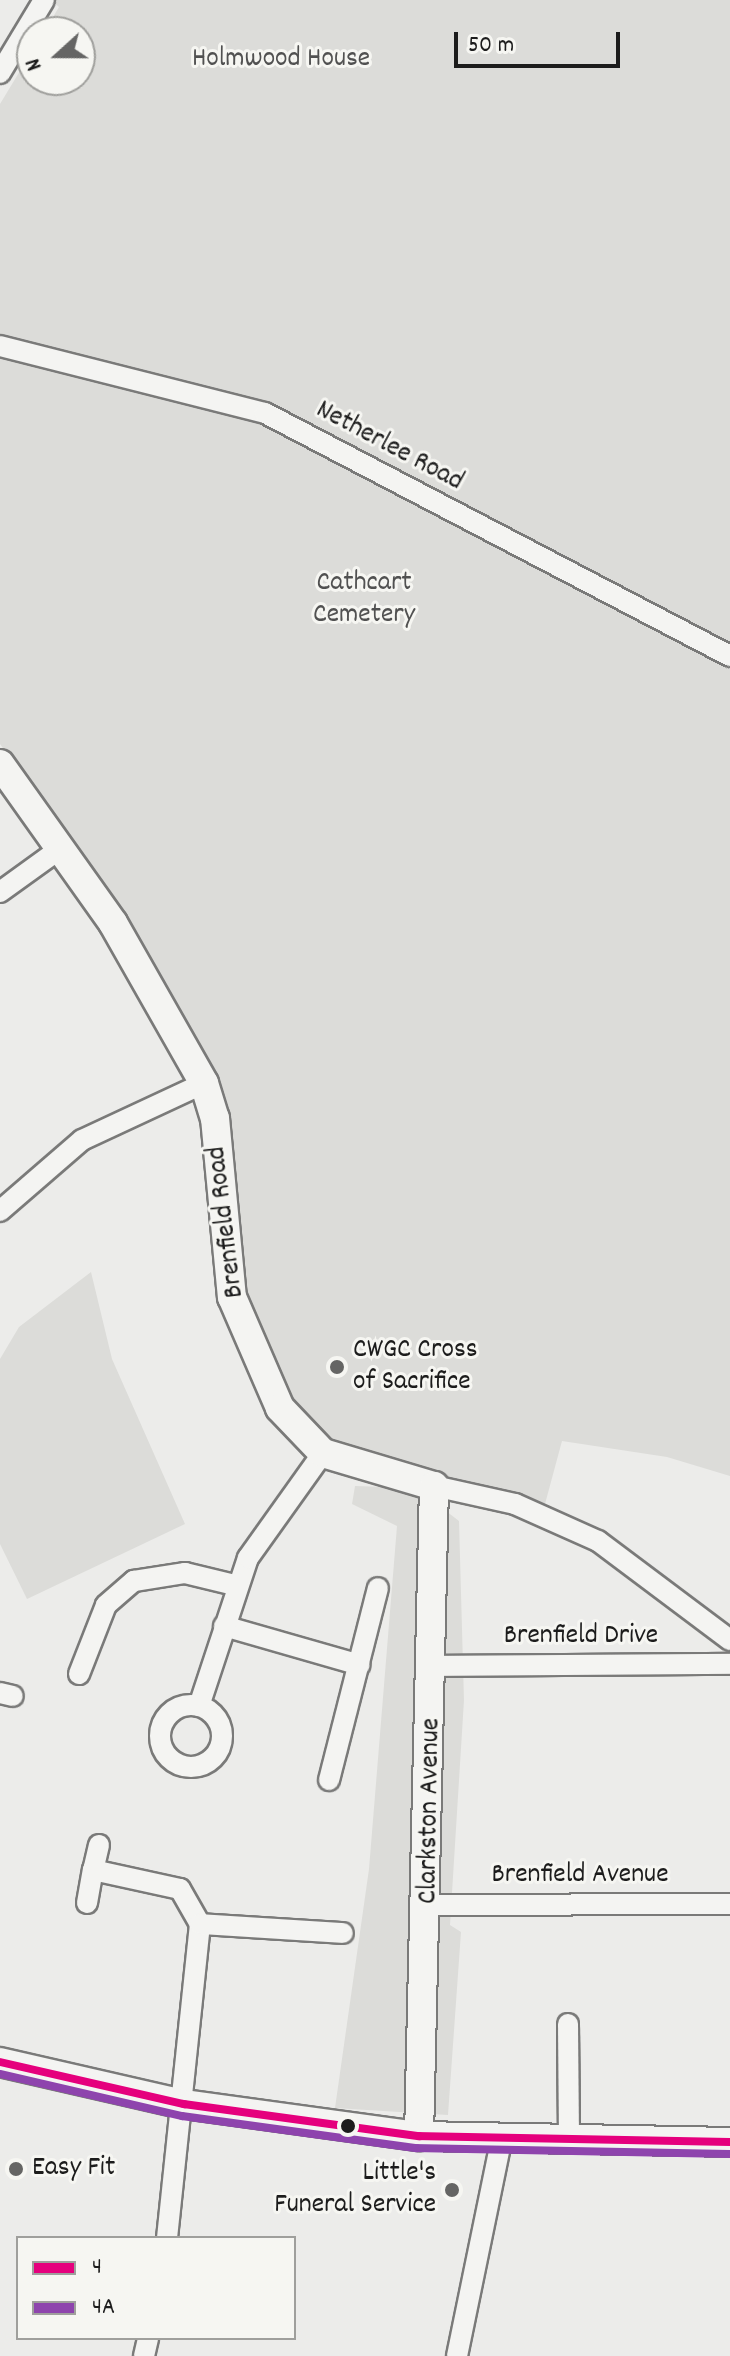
<!DOCTYPE html>
<style>
body{margin:0}
#map{position:relative;width:730px;height:2356px;overflow:hidden;background:#ececea;font-family:Dekko,sans-serif}
div>[style]{position:absolute}
.green>*{inset:0;background:#dcdcd9}
.roads{filter:drop-shadow(2px 0 #7a7a79) drop-shadow(-2px 0 #7a7a79) drop-shadow(0 2px #7a7a79) drop-shadow(0 -2px #7a7a79)}
.street>*{height:20px;margin:-10px;padding:0 10px;transform-origin:10px;border-radius:10px;background:#f4f4f2}
.street>.ring{margin:-10px;padding:0;box-sizing:content-box;background:none;border:20px solid #f4f4f2;border-radius:50%}
.secondary>*{height:28px;margin:-14px;padding:0 14px;transform-origin:14px;border-radius:14px;background:#f4f4f2}
.bus-1>*{height:8px;margin:-4px;padding:0 4px;transform-origin:4px;border-radius:4px;background:#e5007d}
.bus-2>*{height:8px;margin:-4px;padding:0 4px;transform-origin:4px;border-radius:4px;background:#8e44ad}
.dots>*{width:22px;height:22px;translate:-50% -50%;box-sizing:border-box;border:4px solid #f6f6f2;border-radius:50%}
span{translate:-50% -50%;white-space:nowrap;text-align:center;line-height:1.15;-webkit-text-stroke:6px #f6f6f2;paint-order:stroke}
.park-label{font-size:28px;color:#515151}
.street-label{font-size:28px;color:#1c1c1c}
.poi-label{font-size:28px;color:#1c1c1c}
.left{translate:0 -50%;text-align:left}
.right{translate:-100% -50%;text-align:right}
.legend{position:absolute;left:16px;top:2236px;width:280px;height:104px;box-sizing:border-box;background:#f6f6f2;border:2px solid #9f9f9c;margin:0;padding:10px 14px;list-style:none;font-size:24px;color:#1c1c1c}
.legend li{display:flex;align-items:center;gap:16px;height:40px}
.legend b{width:40px;border:2px solid #9f9f9c}
.north{position:absolute;left:16px;top:16px;width:80px;height:80px;box-sizing:border-box;background:#f6f6f2;border:2px solid #9f9f9c;border-radius:50%;rotate:249deg;font-size:22px;font-weight:700;line-height:32px;text-align:center;color:#1c1c1c}
.north::after{content:'';display:block;margin:auto;width:28px;height:36px;background:#656564;clip-path:polygon(50% 0,100% 100%,50% 72%,0 100%)}
.scale{position:absolute;left:454px;top:32px;width:166px;height:36px;box-sizing:border-box;border:4px solid #1c1c1c;border-top:0;padding-left:10px;font-size:24px;line-height:28px;white-space:nowrap;color:#1c1c1c;-webkit-text-stroke:6px #f6f6f2;paint-order:stroke}
</style>
<div id="map">
<div class="green">
<i style="clip-path:polygon(51px 0,730px 0,730px 1476px,667px 1457px,562px 1441px,545px 1504px,368px 1457px,311px 1427px,283px 1388px,242px 1278px,232px 1141px,213px 1083px,132px 928px,0 744px,0 104px,32px 51px,32px 80px,80px 80px,80px 32px,44px 32px,59px 7px)"></i>
<i style="clip-path:polygon(91px 1272px,112px 1359px,185px 1524px,27px 1599px,0 1544px,0 1359px,19px 1327px)"></i>
<i style="clip-path:polygon(355px 1486px,416px 1488px,459px 1521px,464px 1700px,450px 1925px,461px 1932px,448px 2115px,335px 2108px,369px 1869px,397px 1526px,352px 1504px)"></i>
</div>
<div class="roads">
<div class="street">
<i style="left:0;top:73px;width:85px;rotate:-58.9deg"></i>
<i style="left:0;top:346px;width:273px;rotate:14.2deg"></i>
<i style="left:265px;top:413px;width:525px;rotate:27.59deg"></i>
<i style="left:0;top:892px;width:75px;rotate:-35.8deg"></i>
<i style="left:0;top:1211px;width:108px;rotate:-40.9deg"></i>
<i style="left:82px;top:1140px;width:135px;rotate:-25deg"></i>
<i style="left:434px;top:1486px;width:83px;rotate:12.5deg"></i>
<i style="left:515px;top:1504px;width:91px;rotate:24deg"></i>
<i style="left:598px;top:1541px;width:165px;rotate:36.9deg"></i>
<i style="left:224px;top:1626px;width:141px;rotate:16deg"></i>
<i style="left:433px;top:1666px;width:297px;rotate:-0.4deg"></i>
<i style="left:79px;top:1674px;width:74px;rotate:-68.6deg"></i>
<i style="left:106px;top:1605px;width:37px;rotate:-41deg"></i>
<i style="left:134px;top:1581px;width:52px;rotate:-8.9deg"></i>
<i style="left:185px;top:1573px;width:51px;rotate:13.5deg"></i>
<i style="left:0;top:1693px;width:13px;rotate:13deg"></i>
<i class="ring" style="left:160px;top:1705px;width:42px;height:42px"></i>
<i style="left:199px;top:1706px;width:156px;rotate:-71.7deg"></i>
<i style="left:248px;top:1558px;width:129px;rotate:-54.5deg"></i>
<i style="left:329px;top:1780px;width:198px;rotate:-75.7deg"></i>
<i style="left:99px;top:1845px;width:26px;rotate:103deg"></i>
<i style="left:93px;top:1870px;width:89px;rotate:12.3deg"></i>
<i style="left:180px;top:1889px;width:40px;rotate:60.3deg"></i>
<i style="left:87px;top:1903px;width:34px;rotate:-80deg"></i>
<i style="left:430px;top:1905px;width:300px;rotate:-0.2deg"></i>
<i style="left:568px;top:2024px;width:118px;rotate:89.5deg"></i>
<i style="left:167px;top:2238px;width:316px;rotate:-84deg"></i>
<i style="left:200px;top:1924px;width:143px;rotate:3.6deg"></i>
<i style="left:144px;top:2356px;width:18px;rotate:-77deg"></i>
<i style="left:457px;top:2356px;width:219px;rotate:-78.4deg"></i>
</div>
<div class="secondary">
<i style="left:0;top:764px;width:195px;rotate:54.6deg"></i>
<i style="left:113px;top:923px;width:184px;rotate:60.4deg"></i>
<i style="left:204px;top:1083px;width:37px;rotate:73deg"></i>
<i style="left:215px;top:1118px;width:180px;rotate:84.6deg"></i>
<i style="left:232px;top:1297px;width:121px;rotate:66.6deg"></i>
<i style="left:280px;top:1408px;width:62px;rotate:46.3deg"></i>
<i style="left:323px;top:1453px;width:116px;rotate:16.6deg"></i>
<i style="left:434px;top:1486px;width:650px;rotate:91.32deg"></i>
<i style="left:0;top:2062px;width:189px;rotate:12.9deg"></i>
<i style="left:184px;top:2104px;width:237px;rotate:7.8deg"></i>
<i style="left:419px;top:2136px;width:311px;rotate:1.1deg"></i>
</div>
</div>
<div class="bus-1">
<i style="left:0;top:2062px;width:189px;rotate:12.9deg"></i>
<i style="left:184px;top:2104px;width:237px;rotate:7.8deg"></i>
<i style="left:419px;top:2136px;width:311px;rotate:1.1deg"></i>
</div>
<div class="bus-2">
<i style="left:0;top:2074px;width:187px;rotate:13deg"></i>
<i style="left:182px;top:2116px;width:237px;rotate:7.8deg"></i>
<i style="left:417px;top:2148px;width:313px;rotate:1.1deg"></i>
</div>
<div class="dots">
<i style="left:337px;top:1367px;background:#656564"></i>
<i style="left:348px;top:2126px;background:#1c1c1c"></i>
<i style="left:16px;top:2169px;background:#656564"></i>
<i style="left:452px;top:2190px;background:#656564"></i>
</div>
<div class="park-label">
<span style="left:281px;top:60px">Holmwood House</span>
<span style="left:364px;top:600px">Cathcart<br>Cemetery</span>
</div>
<div class="street-label">
<span style="left:389px;top:447px;rotate:28deg">Netherlee Road</span>
<span style="left:227px;top:1222px;rotate:-97deg">Brenfield Road</span>
<span style="left:581px;top:1637px">Brenfield Drive</span>
<span style="left:431px;top:1811px;rotate:-89deg">Clarkston Avenue</span>
<span style="left:580px;top:1876px">Brenfield Avenue</span>
</div>
<div class="poi-label">
<span class="left" style="left:353px;top:1367px">CWGC Cross<br>of Sacrifice</span>
<span class="left" style="left:32px;top:2169px">Easy Fit</span>
<span class="right" style="left:436px;top:2190px">Little's<br>Funeral Service</span>
</div>
<ul class="legend">
<li><b style="height:10px;background:#e5007d"></b>4</li>
<li><b style="height:10px;background:#8e44ad"></b>4A</li>
</ul>
<div class="north">N</div>
<div class="scale">50 m</div>
</div>
